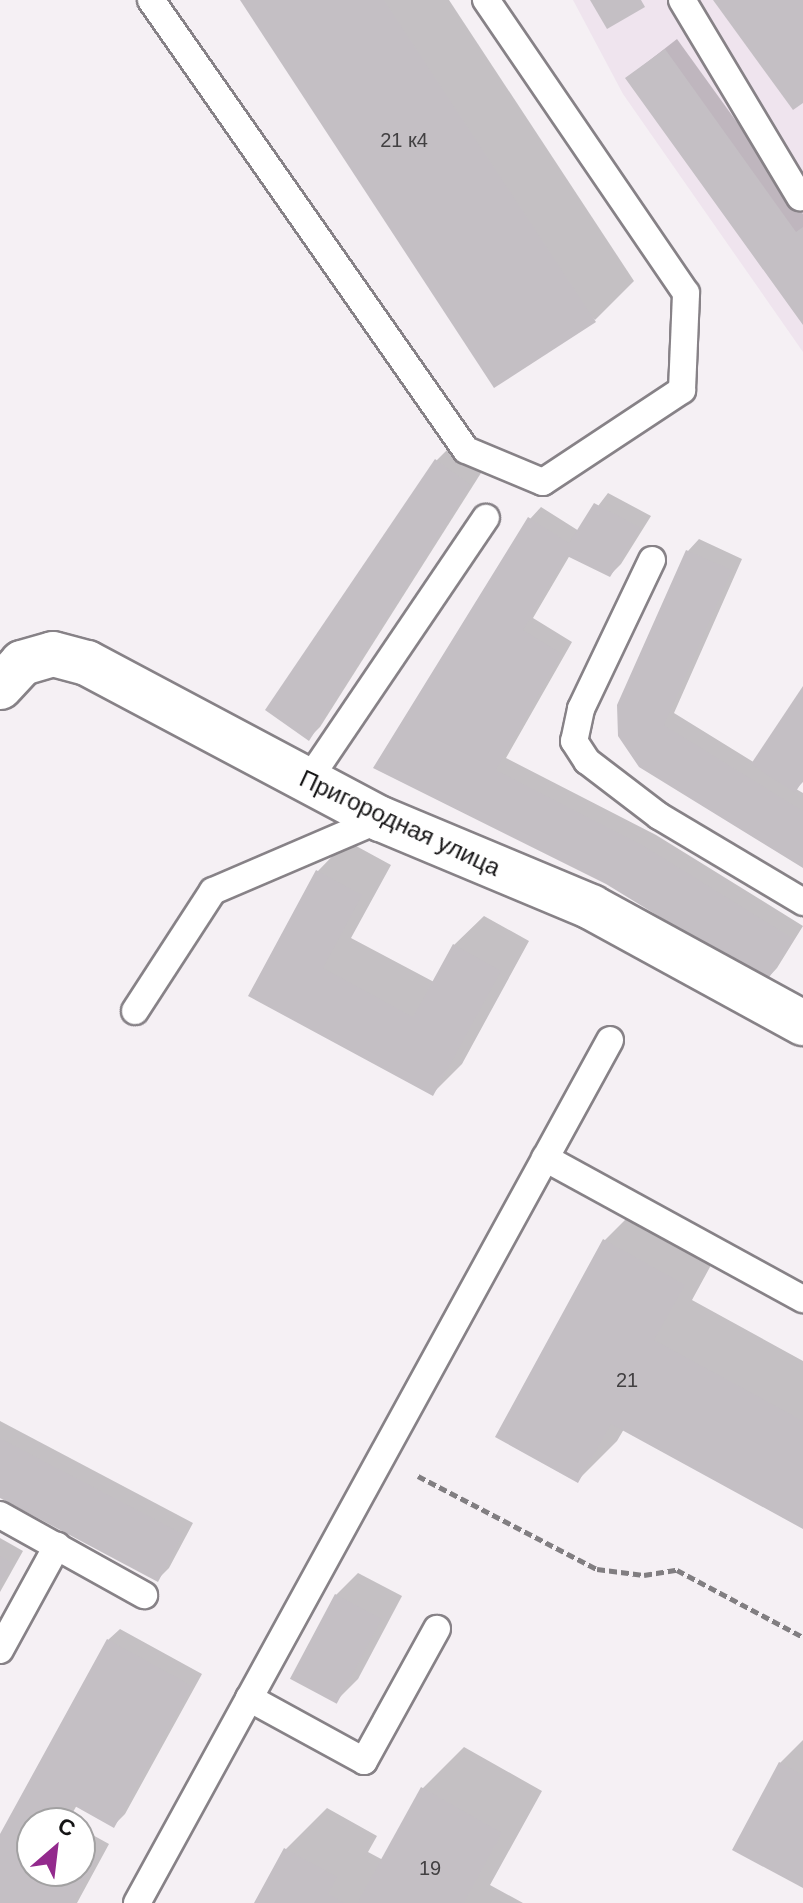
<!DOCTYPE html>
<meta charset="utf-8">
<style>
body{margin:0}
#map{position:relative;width:803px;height:1903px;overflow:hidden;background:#f5f0f4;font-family:Arial,sans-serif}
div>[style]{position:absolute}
.built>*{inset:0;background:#efe4ee}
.shadow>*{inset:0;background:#0003}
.building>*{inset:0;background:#c4bfc4;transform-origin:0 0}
.path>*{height:5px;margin-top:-2.5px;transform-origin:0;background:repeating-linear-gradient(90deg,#817e81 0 8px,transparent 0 12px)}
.roads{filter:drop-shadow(2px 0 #878287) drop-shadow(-2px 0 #878287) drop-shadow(0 2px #878287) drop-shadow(0 -2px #878287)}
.lane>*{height:26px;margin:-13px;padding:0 13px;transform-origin:13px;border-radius:13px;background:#fff}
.street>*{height:44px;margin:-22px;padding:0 22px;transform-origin:22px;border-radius:22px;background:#fff}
span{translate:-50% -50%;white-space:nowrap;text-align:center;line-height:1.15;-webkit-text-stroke:7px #fff;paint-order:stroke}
.number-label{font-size:20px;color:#424042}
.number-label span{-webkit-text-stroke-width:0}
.street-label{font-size:24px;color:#161516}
.north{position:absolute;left:16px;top:1807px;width:80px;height:80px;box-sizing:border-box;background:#fff;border:2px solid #a2a1a2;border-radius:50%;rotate:28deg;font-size:22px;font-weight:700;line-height:32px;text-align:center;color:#161516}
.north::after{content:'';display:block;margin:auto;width:28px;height:36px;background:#932a8d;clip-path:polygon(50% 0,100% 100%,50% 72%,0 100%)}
</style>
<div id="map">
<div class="built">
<i style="clip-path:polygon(573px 0,803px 0,803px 352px,623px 94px)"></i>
</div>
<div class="shadow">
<i style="clip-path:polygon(242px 0,449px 0,634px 281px,595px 320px)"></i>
<i style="clip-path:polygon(677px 39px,803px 214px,803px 321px,627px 78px)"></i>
<i style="clip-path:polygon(448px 449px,481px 473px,320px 727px,309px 738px,437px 460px)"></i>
<i style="clip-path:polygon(608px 493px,651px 516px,621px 564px,610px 575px,570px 555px,533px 618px,572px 642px,506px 758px,656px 835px,803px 926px,777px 968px,766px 980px,607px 883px,376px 767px,530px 519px,541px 507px,579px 531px)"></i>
<i style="clip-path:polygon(699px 539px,742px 559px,674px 713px,755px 763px,803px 690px,803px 782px,796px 789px,803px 793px,803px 866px,641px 766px,688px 551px)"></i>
<i style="clip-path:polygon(347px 841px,391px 865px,351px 938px,434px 982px,454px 945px,484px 916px,529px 941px,462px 1064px,432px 1094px,250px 995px,318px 871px)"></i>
<i style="clip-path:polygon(644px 1201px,722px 1245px,692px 1300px,803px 1361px,803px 1527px,624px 1429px,617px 1441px,578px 1480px,605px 1240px)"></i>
<i style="clip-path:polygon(0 1421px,193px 1523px,169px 1568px,157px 1580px,0 1496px)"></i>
<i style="clip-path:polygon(0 1538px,23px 1551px,0 1592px)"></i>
<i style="clip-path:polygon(358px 1573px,402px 1596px,358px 1679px,336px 1701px,336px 1595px)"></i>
<i style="clip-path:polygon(120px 1629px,202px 1674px,125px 1814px,114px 1825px,77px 1805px,68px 1821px,72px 1823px,32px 1823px,32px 1871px,80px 1871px,80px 1828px,109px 1844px,77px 1903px,0 1903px,0 1838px,108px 1640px)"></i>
<i style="clip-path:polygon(803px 1740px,803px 1885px,780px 1763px)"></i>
<i style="clip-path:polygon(464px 1747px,542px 1791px,490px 1885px,523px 1903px,256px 1903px,286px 1849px,327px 1808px,377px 1836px,368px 1852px,383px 1860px,422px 1789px)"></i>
</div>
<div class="building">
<i style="clip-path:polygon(240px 0,384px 0,596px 322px,494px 388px)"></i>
<i style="clip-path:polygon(590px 0,641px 0,645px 7px,607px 29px)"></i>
<i style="clip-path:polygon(713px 0,803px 0,803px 103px,793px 110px)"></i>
<i style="clip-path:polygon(665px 49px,796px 232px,803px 227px,803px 325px,625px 78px)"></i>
<i style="clip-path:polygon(435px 459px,471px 485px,309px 741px,265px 710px)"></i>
<i style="clip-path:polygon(594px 503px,641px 528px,610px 577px,567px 556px,523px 630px,562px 654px,496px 770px,644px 846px,794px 939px,766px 982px,606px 884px,373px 768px,528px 517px,569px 543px)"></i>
<i style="clip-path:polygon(686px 550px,732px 570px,664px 725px,803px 811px,803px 868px,639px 767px,618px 736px,617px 705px)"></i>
<i style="clip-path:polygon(803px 686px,803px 780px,795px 793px,751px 764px)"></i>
<i style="clip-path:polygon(316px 870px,362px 895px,323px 968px,413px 1017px,453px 944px,501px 971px,433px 1096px,248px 996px)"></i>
<i style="clip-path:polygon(603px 1239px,685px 1285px,654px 1340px,803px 1421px,803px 1529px,611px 1424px,578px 1483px,495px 1437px)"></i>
<i style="clip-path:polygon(0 1438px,183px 1534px,158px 1582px,0 1498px)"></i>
<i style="clip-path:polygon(0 1556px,13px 1563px,0 1586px)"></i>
<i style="left:335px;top:1594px;width:53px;height:96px;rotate:28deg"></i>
<i style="clip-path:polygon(107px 1639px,192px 1686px,114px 1828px,73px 1805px,63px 1823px,32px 1823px,32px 1871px,80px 1871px,80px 1845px,99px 1856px,73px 1903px,0 1903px,0 1834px)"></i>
<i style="clip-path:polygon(779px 1762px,803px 1775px,803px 1888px,732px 1850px)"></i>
<i style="clip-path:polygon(421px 1787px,502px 1833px,464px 1903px,357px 1903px)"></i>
<i style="clip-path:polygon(284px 1848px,337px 1877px,328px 1894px,345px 1903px,254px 1903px)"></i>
</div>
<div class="path">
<i style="left:418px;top:1476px;width:202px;rotate:27.5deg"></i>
<i style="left:597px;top:1569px;width:47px;rotate:7.3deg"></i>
<i style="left:644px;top:1575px;width:33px;rotate:-9deg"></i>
<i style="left:677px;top:1570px;width:143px;rotate:28deg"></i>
</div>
<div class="roads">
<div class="lane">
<i style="left:151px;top:0;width:549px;rotate:55.01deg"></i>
<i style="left:466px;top:450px;width:83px;rotate:22.6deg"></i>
<i style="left:543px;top:482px;width:167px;rotate:-33.5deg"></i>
<i style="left:682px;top:390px;width:97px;rotate:-87.6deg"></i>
<i style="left:686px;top:293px;width:355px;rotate:-124.3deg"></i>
<i style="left:682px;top:0;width:230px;rotate:59.1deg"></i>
<i style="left:652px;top:560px;width:165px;rotate:115.5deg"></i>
<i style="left:581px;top:709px;width:33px;rotate:102deg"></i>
<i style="left:574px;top:741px;width:24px;rotate:57deg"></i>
<i style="left:587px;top:761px;width:91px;rotate:37.4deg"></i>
<i style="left:659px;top:816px;width:168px;rotate:30.8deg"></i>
<i style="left:307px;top:782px;width:319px;rotate:-55.9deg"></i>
<i style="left:135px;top:1011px;width:143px;rotate:-57deg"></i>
<i style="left:213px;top:891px;width:183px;rotate:-23.2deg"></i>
<i style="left:545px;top:1158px;width:294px;rotate:28.7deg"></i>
<i style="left:0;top:1515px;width:165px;rotate:29.1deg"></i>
<i style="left:0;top:1650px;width:119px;rotate:-61.3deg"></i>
<i style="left:249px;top:1698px;width:131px;rotate:28.7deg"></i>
<i style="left:364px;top:1761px;width:151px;rotate:-61.1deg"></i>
<i style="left:137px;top:1903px;width:984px;rotate:-61.27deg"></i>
</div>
<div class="street">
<i style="left:0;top:687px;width:33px;rotate:-47deg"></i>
<i style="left:22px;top:663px;width:32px;rotate:-16deg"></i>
<i style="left:53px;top:654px;width:35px;rotate:15deg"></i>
<i style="left:87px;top:663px;width:333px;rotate:28deg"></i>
<i style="left:381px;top:819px;width:228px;rotate:22.7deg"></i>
<i style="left:591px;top:907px;width:242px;rotate:28.7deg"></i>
</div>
</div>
<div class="number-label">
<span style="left:404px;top:140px">21 к4</span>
<span style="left:627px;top:1380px">21</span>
<span style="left:430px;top:1868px">19</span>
</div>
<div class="street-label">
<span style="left:400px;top:823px;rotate:25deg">Пригородная улица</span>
</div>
<div class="north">С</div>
</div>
